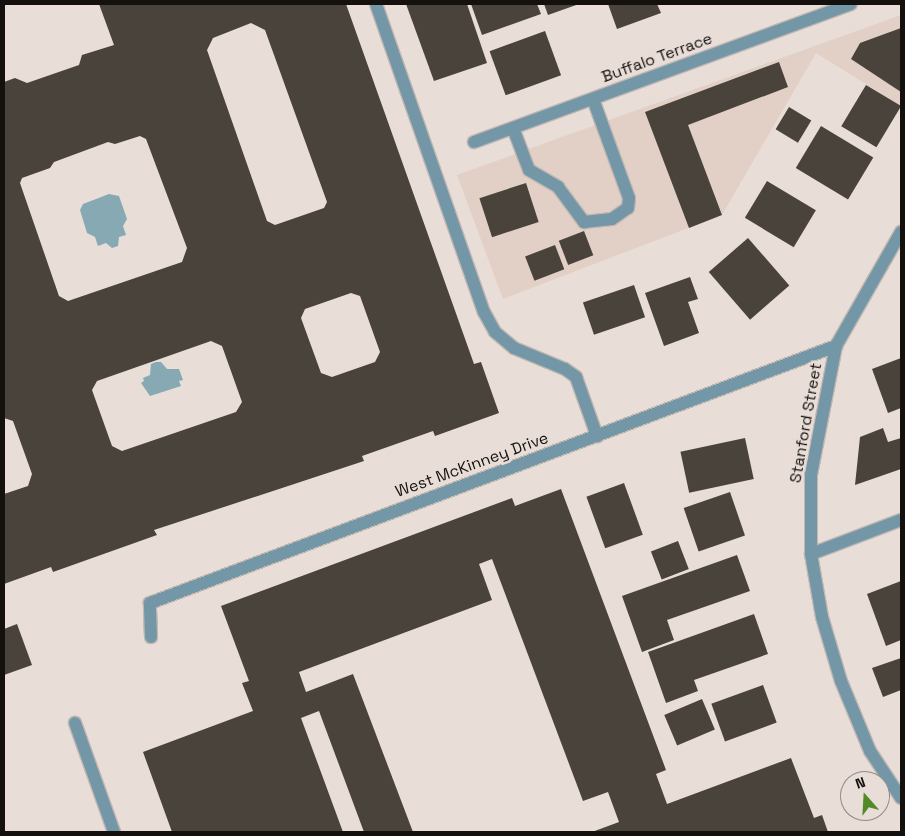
<!DOCTYPE html>
<style>
body{margin:0}
#map{position:relative;width:905px;height:836px;overflow:hidden;background:#e8ddd7;font-family:"Space Grotesk",sans-serif}
div>[style]{position:absolute}
.built>*{inset:0;background:#e2d0c6}
.water>*{inset:0;background:#86a9b4}
.building>*{inset:0;background:#49433c;transform-origin:0 0}
.roads{filter:drop-shadow(1px 0 #c2b8b3) drop-shadow(-1px 0 #c2b8b3) drop-shadow(0 1px #c2b8b3) drop-shadow(0 -1px #c2b8b3)}
.minor>*{height:12px;margin:-6px;padding:0 6px;transform-origin:6px;border-radius:6px;background:#7497a7}
span{translate:-50% -50%;white-space:nowrap;text-align:center;line-height:1.15;-webkit-text-stroke:5px #e8ddd7;paint-order:stroke}
.street-label{font-size:16px;color:#13100e}
.frame{position:absolute;inset:0;border:5px solid #13100e;pointer-events:none}
.north{position:absolute;left:840px;top:771px;width:50px;height:50px;box-sizing:border-box;background:#e8ddd7;border:1px solid #938b87;border-radius:50%;rotate:341deg;font-size:14px;font-weight:700;line-height:20px;text-align:center;color:#13100e}
.north::after{content:'';display:block;margin:auto;width:18px;height:22px;background:#518a26;clip-path:polygon(50% 0,100% 100%,50% 72%,0 100%)}
</style>
<div id="map">
<div class="built">
<i style="clip-path:polygon(901px 15px,901px 106px,816px 53px,722px 215px,503px 299px,457px 175px)"></i>
</div>
<div class="water">
<i style="clip-path:polygon(109px 194px,119px 196px,127px 219px,123px 226px,126px 235px,119px 237px,118px 246px,112px 248px,106px 243px,98px 246px,95px 237px,87px 233px,80px 210px,83px 204px)"></i>
<i style="clip-path:polygon(156px 362px,161px 362px,167px 369px,179px 369px,183px 380px,179px 381px,181px 386px,150px 396px,141px 383px,144px 381px,143px 378px,150px 375px,151px 364px)"></i>
</div>
<div class="building">
<i style="clip-path:polygon(evenodd,99px 4px,346px 4px,474px 364px,481px 362px,499px 413px,435px 436px,433px 431px,362px 456px,364px 461px,154px 530px,157px 535px,53px 572px,51px 567px,4px 584px,4px 494px,28px 486px,32px 474px,13px 421px,4px 418px,4px 82px,15px 78px,27px 83px,79px 65px,82px 55px,114px 45px,99px 4px,251px 23px,265px 30px,327px 202px,324px 208px,275px 225px,267px 221px,207px 50px,213px 38px,251px 23px,99px 4px,140px 136px,146px 139px,187px 248px,182px 262px,68px 301px,59px 296px,20px 183px,22px 178px,50px 168px,54px 162px,108px 142px,115px 144px,140px 136px,99px 4px,351px 293px,360px 296px,380px 352px,375px 362px,332px 377px,321px 373px,301px 318px,305px 309px,351px 293px,99px 4px,211px 341px,222px 346px,242px 402px,236px 412px,122px 451px,112px 446px,92px 390px,97px 381px,211px 341px)"></i>
<i style="clip-path:polygon(406px 4px,467px 4px,487px 63px,434px 81px)"></i>
<i style="clip-path:polygon(471px 4px,537px 4px,541px 14px,482px 35px)"></i>
<i style="clip-path:polygon(544px 4px,579px 4px,548px 15px)"></i>
<i style="clip-path:polygon(608px 4px,657px 4px,661px 13px,617px 29px)"></i>
<i style="clip-path:polygon(901px 28px,901px 92px,851px 59px,860px 43px)"></i>
<i style="left:545px;top:31px;width:47px;height:59px;rotate:70deg"></i>
<i style="clip-path:polygon(779px 62px,788px 87px,688px 125px,722px 215px,689px 228px,645px 112px)"></i>
<i style="left:866px;top:85px;width:41px;height:48px;rotate:31deg"></i>
<i style="left:789px;top:107px;width:26px;height:26px;rotate:31deg"></i>
<i style="left:821px;top:126px;width:61px;height:49px;rotate:31deg"></i>
<i style="left:767px;top:181px;width:57px;height:43px;rotate:31deg"></i>
<i style="left:526px;top:183px;width:41px;height:49px;rotate:72deg"></i>
<i style="left:584px;top:231px;width:26px;height:27px;rotate:69deg"></i>
<i style="left:748px;top:238px;width:63px;height:52px;rotate:49deg"></i>
<i style="left:555px;top:245px;width:26px;height:32px;rotate:69deg"></i>
<i style="clip-path:polygon(690px 277px,698px 299px,688px 302px,699px 333px,664px 346px,645px 293px)"></i>
<i style="left:634px;top:285px;width:34px;height:54px;rotate:71deg"></i>
<i style="clip-path:polygon(901px 358px,901px 408px,888px 413px,872px 369px)"></i>
<i style="clip-path:polygon(883px 428px,888px 442px,901px 438px,901px 469px,855px 485px,860px 437px)"></i>
<i style="left:745px;top:438px;width:42px;height:66px;rotate:78deg"></i>
<i style="left:624px;top:483px;width:55px;height:40px;rotate:70deg"></i>
<i style="clip-path:polygon(561px 489px,666px 770px,656px 774px,667px 804px,791px 758px,814px 818px,822px 815px,828px 832px,592px 832px,619px 822px,608px 792px,583px 801px,492px 559px,479px 564px,492px 600px,299px 672px,306px 692px,353px 674px,413px 832px,364px 832px,319px 711px,301px 718px,343px 832px,172px 832px,143px 752px,253px 711px,242px 683px,249px 681px,221px 606px,512px 498px,515px 506px)"></i>
<i style="left:730px;top:492px;width:46px;height:49px;rotate:71deg"></i>
<i style="left:678px;top:541px;width:30px;height:29px;rotate:69deg"></i>
<i style="clip-path:polygon(737px 555px,750px 591px,667px 620px,674px 640px,642px 652px,622px 596px)"></i>
<i style="clip-path:polygon(901px 581px,901px 640px,886px 646px,867px 594px)"></i>
<i style="clip-path:polygon(754px 614px,768px 654px,694px 680px,698px 691px,666px 703px,648px 652px)"></i>
<i style="clip-path:polygon(17px 624px,32px 665px,4px 675px,4px 629px)"></i>
<i style="clip-path:polygon(901px 658px,901px 690px,883px 697px,872px 668px)"></i>
<i style="left:763px;top:685px;width:40px;height:55px;rotate:70deg"></i>
<i style="left:702px;top:699px;width:33px;height:41px;rotate:67deg"></i>
</div>
<div class="roads">
<div class="minor">
<i style="left:376px;top:4px;width:326px;rotate:70.7deg"></i>
<i style="left:484px;top:312px;width:23px;rotate:61deg"></i>
<i style="left:495px;top:332px;width:25px;rotate:40deg"></i>
<i style="left:514px;top:348px;width:55px;rotate:22.4deg"></i>
<i style="left:565px;top:369px;width:14px;rotate:36deg"></i>
<i style="left:576px;top:377px;width:63px;rotate:70.4deg"></i>
<i style="left:513px;top:128px;width:45px;rotate:69.1deg"></i>
<i style="left:529px;top:170px;width:34px;rotate:30deg"></i>
<i style="left:558px;top:187px;width:44px;rotate:53.4deg"></i>
<i style="left:584px;top:222px;width:28px;rotate:-6deg"></i>
<i style="left:612px;top:219px;width:19px;rotate:-35deg"></i>
<i style="left:628px;top:208px;width:10px;rotate:-84deg"></i>
<i style="left:629px;top:198px;width:105px;rotate:-110deg"></i>
<i style="left:474px;top:142px;width:401px;rotate:-20.1deg"></i>
<i style="left:901px;top:232px;width:131px;rotate:119.7deg"></i>
<i style="left:836px;top:346px;width:131px;rotate:101deg"></i>
<i style="left:811px;top:475px;width:79px;rotate:90deg"></i>
<i style="left:811px;top:554px;width:64px;rotate:80.1deg"></i>
<i style="left:822px;top:617px;width:67px;rotate:73.5deg"></i>
<i style="left:841px;top:681px;width:76px;rotate:67.5deg"></i>
<i style="left:870px;top:751px;width:56px;rotate:56.6deg"></i>
<i style="left:811px;top:554px;width:96px;rotate:-20.7deg"></i>
<i style="left:151px;top:637px;width:34px;rotate:-92deg"></i>
<i style="left:150px;top:603px;width:733px;rotate:-20.54deg"></i>
<i style="left:75px;top:723px;width:116px;rotate:70.3deg"></i>
</div>
</div>
<div class="street-label">
<span style="left:657px;top:58px;rotate:-20deg">Buffalo Terrace</span>
<span style="left:806px;top:423px;rotate:-80deg">Stanford Street</span>
<span style="left:472px;top:465px;rotate:-20deg">West McKinney Drive</span>
</div>
<div class="frame"></div>
<div class="north">N</div>
</div>
